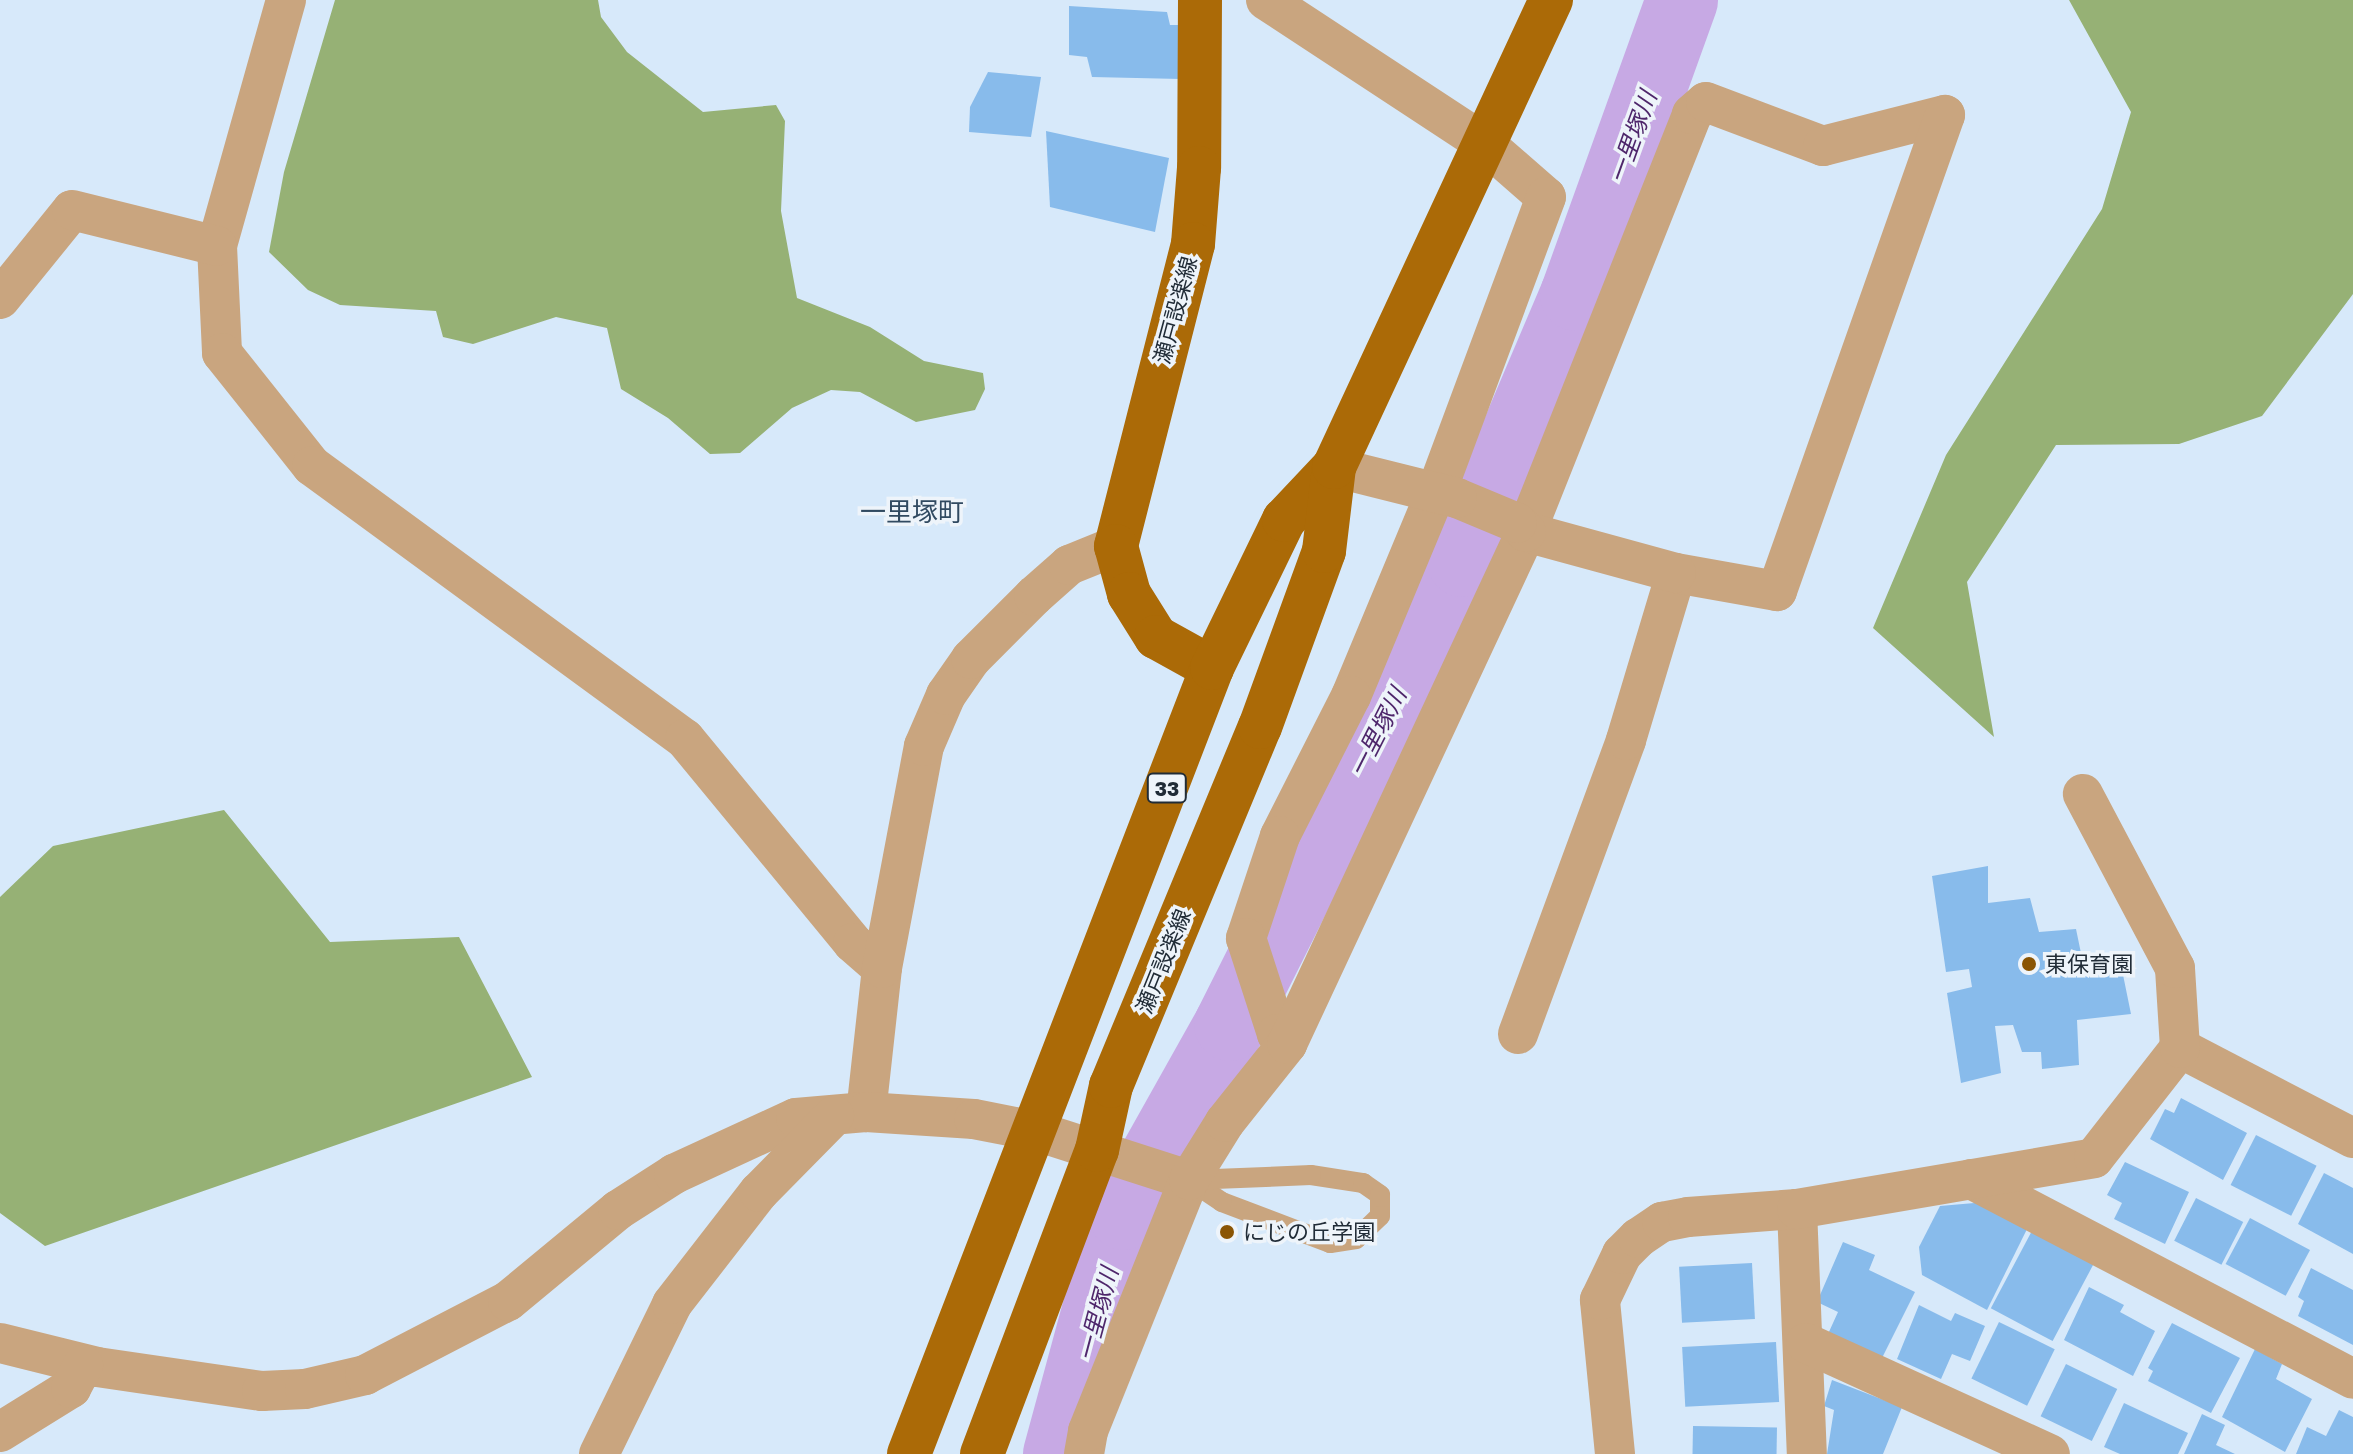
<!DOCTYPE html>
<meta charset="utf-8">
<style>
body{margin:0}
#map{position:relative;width:2353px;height:1454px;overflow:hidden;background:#d7e9fa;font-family:"Golos Text","Noto Sans JP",sans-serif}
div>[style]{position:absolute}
.forest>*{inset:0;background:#96b175}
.river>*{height:72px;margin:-36px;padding:0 36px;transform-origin:36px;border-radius:36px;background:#c7a9e4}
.building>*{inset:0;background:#88bbeb;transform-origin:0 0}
.lane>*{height:20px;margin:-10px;padding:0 10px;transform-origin:10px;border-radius:10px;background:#c9a57f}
.street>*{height:40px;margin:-20px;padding:0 20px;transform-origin:20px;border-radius:20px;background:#c9a57f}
.primary>*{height:44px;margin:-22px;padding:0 22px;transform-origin:22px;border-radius:22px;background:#ab6a07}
.dots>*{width:22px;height:22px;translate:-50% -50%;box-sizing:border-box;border:4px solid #eef4fa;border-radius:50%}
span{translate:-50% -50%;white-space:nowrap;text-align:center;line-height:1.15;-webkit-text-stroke:7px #eef4fa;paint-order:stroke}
.shield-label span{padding:2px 6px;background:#eef4fa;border:2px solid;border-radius:6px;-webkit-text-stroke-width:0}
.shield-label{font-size:20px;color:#212c37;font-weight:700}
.street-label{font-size:22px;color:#212c37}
.poi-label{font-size:22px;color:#212c37}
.left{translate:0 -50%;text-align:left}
.water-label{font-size:24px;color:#4e266b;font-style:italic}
.quarter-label{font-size:26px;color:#314a61}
</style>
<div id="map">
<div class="forest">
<i style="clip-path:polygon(335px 0,598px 0,601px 17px,627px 52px,703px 112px,776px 105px,785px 121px,781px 211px,797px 298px,870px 327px,924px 361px,983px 373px,985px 389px,975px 410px,916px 422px,860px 392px,831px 390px,792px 408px,740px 453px,710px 454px,668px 418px,621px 389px,607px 328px,556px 317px,473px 344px,443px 337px,436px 311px,340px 305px,308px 290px,269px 252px,284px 172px)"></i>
<i style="clip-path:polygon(2069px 0,2353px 0,2353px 294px,2262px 416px,2179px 444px,2056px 445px,1967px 582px,1994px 737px,1873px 628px,1946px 455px,2102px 209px,2131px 112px)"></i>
<i style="clip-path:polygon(224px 810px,330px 942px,459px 937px,532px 1077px,45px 1246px,0 1213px,0 897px,53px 846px)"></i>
</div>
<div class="river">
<i style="left:1059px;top:1454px;width:249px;rotate:-74.8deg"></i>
<i style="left:1124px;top:1214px;width:217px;rotate:-60.7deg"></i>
<i style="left:1230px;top:1025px;width:519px;rotate:-63.34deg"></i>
<i style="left:1463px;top:561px;width:289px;rotate:-67deg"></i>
<i style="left:1576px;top:295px;width:313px;rotate:-70.2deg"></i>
</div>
<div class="building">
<i style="clip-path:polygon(1069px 6px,1167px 12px,1170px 25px,1185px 25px,1181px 79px,1092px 77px,1087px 57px,1069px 55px)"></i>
<i style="clip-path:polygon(988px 72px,1041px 77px,1031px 137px,969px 132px,970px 107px)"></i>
<i style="clip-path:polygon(1046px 131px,1169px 158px,1155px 232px,1050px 207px)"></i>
<i style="clip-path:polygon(1988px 866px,1988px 903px,2030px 898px,2039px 932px,2076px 929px,2082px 958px,2120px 960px,2131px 1014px,2077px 1020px,2079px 1065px,2042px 1069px,2041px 1052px,2022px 1052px,2013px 1025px,1995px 1026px,2001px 1073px,1961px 1083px,1947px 993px,1972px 987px,1969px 969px,1946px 972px,1932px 876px)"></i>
<i style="clip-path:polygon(2181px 1098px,2247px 1133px,2223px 1180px,2150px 1139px,2165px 1109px,2174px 1113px)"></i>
<i style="left:2256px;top:1135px;width:68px;height:56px;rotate:27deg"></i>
<i style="clip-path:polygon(2125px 1162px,2189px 1192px,2165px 1244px,2114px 1219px,2122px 1203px,2107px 1195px)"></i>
<i style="clip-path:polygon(2324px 1173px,2353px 1188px,2353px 1254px,2298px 1224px)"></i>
<i style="left:2196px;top:1198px;width:53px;height:48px;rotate:27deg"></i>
<i style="clip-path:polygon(1986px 1202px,2029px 1225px,1987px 1310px,1922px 1275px,1919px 1247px,1940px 1206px)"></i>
<i style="left:2250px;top:1218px;width:68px;height:52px;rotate:28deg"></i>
<i style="left:2034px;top:1227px;width:70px;height:92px;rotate:28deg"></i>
<i style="clip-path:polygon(1843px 1242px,1875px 1255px,1869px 1270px,1915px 1292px,1881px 1360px,1828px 1334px,1838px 1312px,1817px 1302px)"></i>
<i style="left:1752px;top:1263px;width:56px;height:73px;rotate:87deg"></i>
<i style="clip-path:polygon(2311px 1268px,2353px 1290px,2353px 1345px,2298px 1316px,2304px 1301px,2298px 1297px)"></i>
<i style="clip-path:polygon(2089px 1287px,2124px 1305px,2120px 1312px,2155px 1331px,2133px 1376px,2064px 1340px)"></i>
<i style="clip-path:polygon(1919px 1305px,1951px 1321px,1955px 1313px,1985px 1326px,1970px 1361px,1952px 1354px,1941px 1379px,1897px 1359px)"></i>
<i style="left:1999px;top:1322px;width:62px;height:63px;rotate:26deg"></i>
<i style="clip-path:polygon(2172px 1323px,2240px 1358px,2211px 1413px,2148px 1381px,2153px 1371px,2148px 1368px)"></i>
<i style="left:1776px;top:1342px;width:60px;height:94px;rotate:87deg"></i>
<i style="clip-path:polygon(2255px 1349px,2282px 1364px,2276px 1379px,2312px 1399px,2285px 1452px,2222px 1417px)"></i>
<i style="left:2066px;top:1364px;width:57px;height:58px;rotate:26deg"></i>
<i style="clip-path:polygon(1832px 1380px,1902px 1407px,1883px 1454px,1827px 1454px,1834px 1410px,1824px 1406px)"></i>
<i style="clip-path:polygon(2124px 1403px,2188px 1433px,2178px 1454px,2120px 1454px,2104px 1447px)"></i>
<i style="clip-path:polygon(2339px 1410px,2353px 1417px,2353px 1454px,2296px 1454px,2307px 1427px,2326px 1436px)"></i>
<i style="clip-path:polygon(2202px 1414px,2225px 1425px,2216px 1445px,2235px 1454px,2184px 1454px)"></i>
<i style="left:1693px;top:1426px;width:84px;height:28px;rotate:1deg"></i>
</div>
<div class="lane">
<i style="left:1311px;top:1175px;width:53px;rotate:8.7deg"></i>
<i style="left:1363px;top:1183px;width:21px;rotate:35deg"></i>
<i style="left:1380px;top:1195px;width:21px;rotate:90deg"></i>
<i style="left:1380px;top:1216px;width:33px;rotate:136deg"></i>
<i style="left:1356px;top:1239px;width:26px;rotate:171deg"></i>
<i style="left:1330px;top:1243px;width:116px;rotate:-159.2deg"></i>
<i style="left:1222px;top:1202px;width:40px;rotate:-146deg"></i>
<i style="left:1189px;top:1180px;width:122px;rotate:-2.3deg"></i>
</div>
<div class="street">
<i style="left:286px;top:0;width:255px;rotate:105.7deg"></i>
<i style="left:217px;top:246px;width:107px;rotate:87.3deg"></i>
<i style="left:222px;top:353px;width:144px;rotate:51.5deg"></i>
<i style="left:312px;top:466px;width:462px;rotate:36.2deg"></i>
<i style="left:685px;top:739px;width:264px;rotate:50.5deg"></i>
<i style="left:853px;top:943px;width:38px;rotate:41deg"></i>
<i style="left:882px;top:968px;width:145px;rotate:96.3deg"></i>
<i style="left:1266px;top:0;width:261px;rotate:33.3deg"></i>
<i style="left:1484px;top:143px;width:82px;rotate:41.1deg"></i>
<i style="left:1546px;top:197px;width:315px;rotate:110.4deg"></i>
<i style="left:1436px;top:492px;width:221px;rotate:112.6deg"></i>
<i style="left:1351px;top:696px;width:157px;rotate:116.9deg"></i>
<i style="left:1280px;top:836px;width:108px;rotate:108.4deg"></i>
<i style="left:1246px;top:938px;width:101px;rotate:72.1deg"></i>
<i style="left:1277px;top:1034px;width:14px;rotate:45deg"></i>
<i style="left:0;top:299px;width:114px;rotate:-51deg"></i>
<i style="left:72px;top:210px;width:149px;rotate:13.9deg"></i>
<i style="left:882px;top:968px;width:226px;rotate:-79.3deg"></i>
<i style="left:924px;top:746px;width:56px;rotate:-66.7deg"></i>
<i style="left:946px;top:695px;width:44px;rotate:-55.2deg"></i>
<i style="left:971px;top:659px;width:89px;rotate:-45deg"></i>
<i style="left:1034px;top:596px;width:47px;rotate:-41.5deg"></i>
<i style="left:1069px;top:565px;width:51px;rotate:-22deg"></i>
<i style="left:1518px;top:1034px;width:313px;rotate:-69.8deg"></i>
<i style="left:1626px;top:740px;width:174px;rotate:-73.3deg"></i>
<i style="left:2180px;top:1048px;width:195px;rotate:27.5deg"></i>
<i style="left:1971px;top:1179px;width:431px;rotate:27.6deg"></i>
<i style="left:1797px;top:1209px;width:245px;rotate:87.7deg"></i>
<i style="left:0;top:1343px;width:100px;rotate:13.9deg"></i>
<i style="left:97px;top:1367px;width:167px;rotate:8.3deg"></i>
<i style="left:262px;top:1391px;width:43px;rotate:-2.7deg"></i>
<i style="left:305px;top:1389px;width:62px;rotate:-13.1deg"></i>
<i style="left:365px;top:1375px;width:161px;rotate:-27.4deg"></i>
<i style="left:508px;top:1301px;width:143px;rotate:-39.6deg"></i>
<i style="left:618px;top:1210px;width:67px;rotate:-32.7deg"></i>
<i style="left:674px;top:1174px;width:134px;rotate:-24.7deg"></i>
<i style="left:796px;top:1118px;width:70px;rotate:-4.9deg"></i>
<i style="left:866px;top:1112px;width:108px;rotate:3.7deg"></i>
<i style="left:974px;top:1119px;width:63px;rotate:11deg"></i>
<i style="left:1036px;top:1131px;width:161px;rotate:17.8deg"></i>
<i style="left:1806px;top:1343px;width:268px;rotate:24.5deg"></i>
<i style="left:0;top:1432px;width:84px;rotate:-31.8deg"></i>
<i style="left:71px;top:1388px;width:26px;rotate:-62deg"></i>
<i style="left:599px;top:1454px;width:167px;rotate:-64deg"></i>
<i style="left:672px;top:1304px;width:142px;rotate:-52.2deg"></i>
<i style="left:759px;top:1192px;width:107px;rotate:-45.4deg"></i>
<i style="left:1084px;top:1454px;width:23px;rotate:-80deg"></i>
<i style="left:1088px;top:1431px;width:271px;rotate:-68.1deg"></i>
<i style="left:1189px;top:1180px;width:68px;rotate:-58.2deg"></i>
<i style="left:1225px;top:1122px;width:100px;rotate:-51.5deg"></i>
<i style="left:1287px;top:1044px;width:565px;rotate:-64.98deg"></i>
<i style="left:1526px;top:532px;width:450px;rotate:-68.3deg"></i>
<i style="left:1692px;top:114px;width:18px;rotate:-41deg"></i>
<i style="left:1706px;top:102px;width:125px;rotate:20.6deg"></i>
<i style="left:1823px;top:146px;width:126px;rotate:-14.3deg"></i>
<i style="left:1945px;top:115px;width:505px;rotate:109.44deg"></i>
<i style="left:1777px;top:591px;width:103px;rotate:-169.9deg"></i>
<i style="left:1676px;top:573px;width:156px;rotate:-164.7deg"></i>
<i style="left:1526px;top:532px;width:13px;rotate:-135deg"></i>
<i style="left:1517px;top:523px;width:65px;rotate:-157.4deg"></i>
<i style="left:1457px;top:498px;width:127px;rotate:-165.9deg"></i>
<i style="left:1615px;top:1454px;width:155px;rotate:-95.6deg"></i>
<i style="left:1600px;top:1300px;width:51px;rotate:-64.4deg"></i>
<i style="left:1622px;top:1254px;width:23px;rotate:-45deg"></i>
<i style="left:1638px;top:1238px;width:29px;rotate:-34deg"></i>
<i style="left:1662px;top:1222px;width:26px;rotate:-11deg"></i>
<i style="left:1688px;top:1217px;width:109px;rotate:-4.2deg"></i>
<i style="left:1797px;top:1209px;width:301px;rotate:-9.7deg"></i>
<i style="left:2094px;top:1158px;width:140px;rotate:-52deg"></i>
<i style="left:2180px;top:1048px;width:80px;rotate:-93.6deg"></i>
<i style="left:2175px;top:968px;width:197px;rotate:-117.9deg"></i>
</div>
<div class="primary">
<i style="left:1200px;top:0;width:168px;rotate:90.3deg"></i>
<i style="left:1199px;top:168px;width:76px;rotate:94.5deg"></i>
<i style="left:1193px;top:244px;width:312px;rotate:104.3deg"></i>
<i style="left:1116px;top:546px;width:50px;rotate:74.8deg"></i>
<i style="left:1129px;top:594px;width:51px;rotate:57.9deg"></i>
<i style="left:1156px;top:637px;width:64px;rotate:29deg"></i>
<i style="left:909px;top:1454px;width:842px;rotate:-68.92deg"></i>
<i style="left:1212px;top:668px;width:165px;rotate:-64.1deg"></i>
<i style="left:1284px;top:520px;width:73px;rotate:-46.7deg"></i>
<i style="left:982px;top:1454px;width:325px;rotate:-69.3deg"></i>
<i style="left:1097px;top:1150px;width:66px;rotate:-77.7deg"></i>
<i style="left:1111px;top:1086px;width:389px;rotate:-67.5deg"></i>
<i style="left:1260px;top:727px;width:187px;rotate:-70deg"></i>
<i style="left:1324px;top:551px;width:85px;rotate:-83.2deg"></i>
<i style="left:1334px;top:467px;width:515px;rotate:-65.08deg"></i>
</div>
<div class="dots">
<i style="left:2029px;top:964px;background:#8a5504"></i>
<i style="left:1227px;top:1232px;background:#8a5504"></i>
</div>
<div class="shield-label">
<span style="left:1167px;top:788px">33</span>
</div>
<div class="street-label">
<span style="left:1175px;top:310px;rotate:-75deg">瀬戸設楽線</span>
<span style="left:1163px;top:961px;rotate:-68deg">瀬戸設楽線</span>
</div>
<div class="poi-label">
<span class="left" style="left:2045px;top:964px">東保育園</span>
<span class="left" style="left:1243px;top:1232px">にじの丘学園</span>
</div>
<div class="water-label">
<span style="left:1632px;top:137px;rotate:-70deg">一里塚川</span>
<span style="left:1377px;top:732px;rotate:-63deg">一里塚川</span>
<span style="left:1097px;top:1314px;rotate:-75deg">一里塚川</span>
</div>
<div class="quarter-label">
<span style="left:912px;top:512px">一里塚町</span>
</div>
</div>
